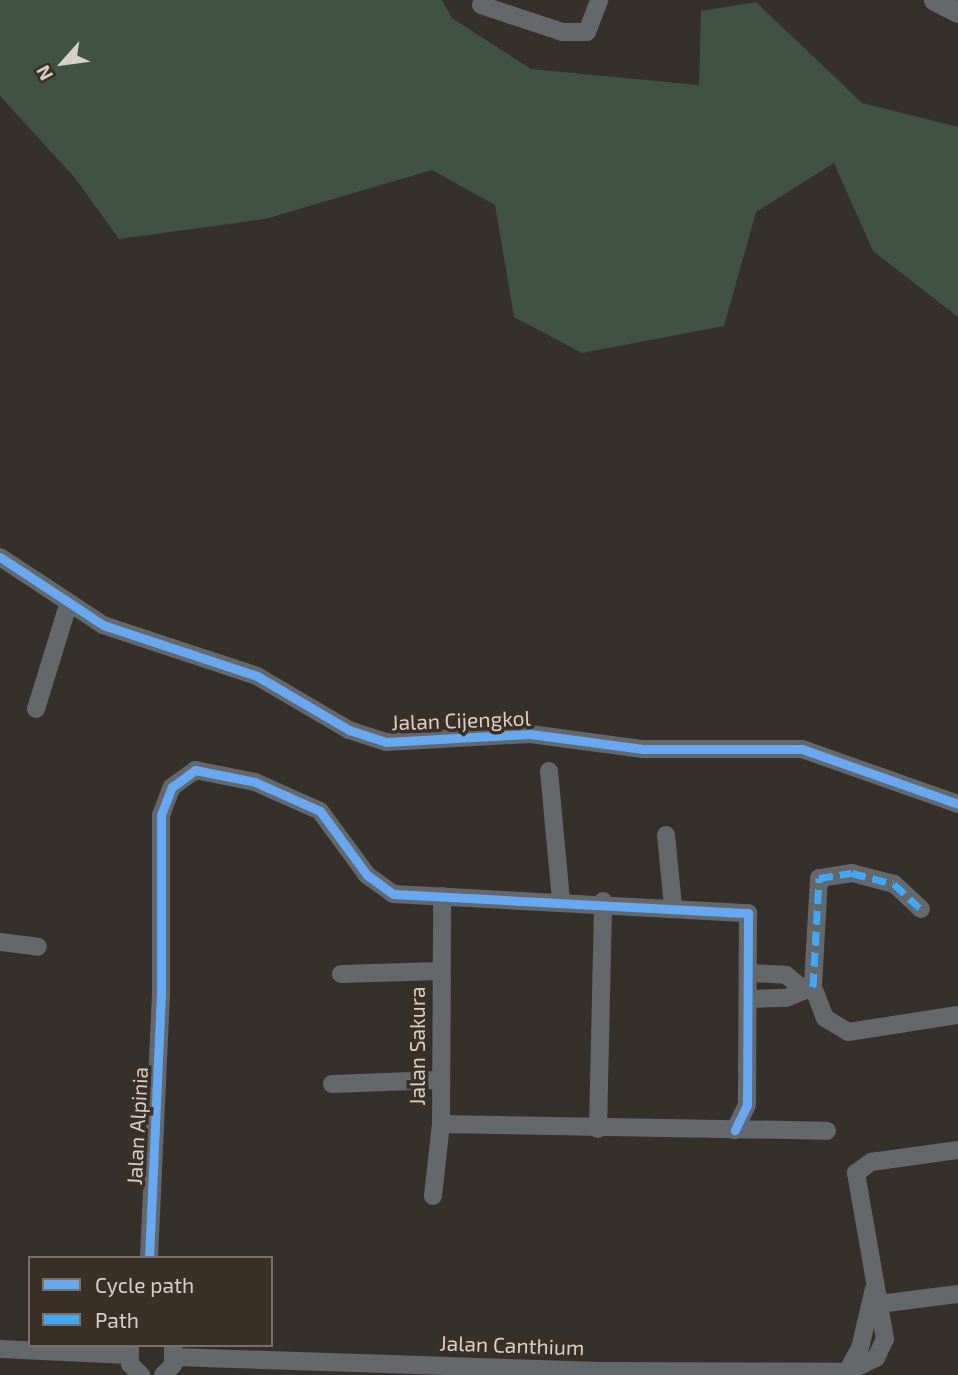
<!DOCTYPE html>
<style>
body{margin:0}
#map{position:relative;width:958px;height:1375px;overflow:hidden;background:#35302a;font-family:"Exo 2",sans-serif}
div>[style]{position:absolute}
.green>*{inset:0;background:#405241}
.minor>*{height:18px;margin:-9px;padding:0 9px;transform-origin:9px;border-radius:9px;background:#65686a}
.tertiary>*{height:21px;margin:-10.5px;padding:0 10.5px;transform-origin:10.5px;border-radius:10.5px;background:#65686a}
.quiet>*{height:7px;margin-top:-3.5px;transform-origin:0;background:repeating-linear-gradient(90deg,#3fa9f5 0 14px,transparent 0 21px)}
.cycleway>*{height:9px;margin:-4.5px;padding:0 4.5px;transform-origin:4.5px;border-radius:4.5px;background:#66a8f1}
span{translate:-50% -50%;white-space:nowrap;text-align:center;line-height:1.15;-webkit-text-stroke:7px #3a3025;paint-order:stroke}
.street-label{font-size:21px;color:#d7d0c9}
.legend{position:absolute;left:28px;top:1256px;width:245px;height:91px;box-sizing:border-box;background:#3a3025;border:2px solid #797067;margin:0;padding:9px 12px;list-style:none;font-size:21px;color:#d7d0c9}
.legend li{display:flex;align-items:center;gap:14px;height:35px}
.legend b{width:35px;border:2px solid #797067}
.north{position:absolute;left:28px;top:28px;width:70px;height:70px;-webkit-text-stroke:5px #3a3025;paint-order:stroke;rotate:242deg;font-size:19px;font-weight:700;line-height:28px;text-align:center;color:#d7d0c9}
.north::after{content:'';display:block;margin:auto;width:24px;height:32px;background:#d7d0c9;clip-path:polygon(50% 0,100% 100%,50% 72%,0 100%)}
</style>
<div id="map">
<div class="green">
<i style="clip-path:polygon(0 0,442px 0,452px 18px,531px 69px,699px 85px,701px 11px,756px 2px,862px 103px,958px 127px,958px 317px,873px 251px,834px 163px,756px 212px,724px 326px,582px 353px,514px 317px,495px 205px,432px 170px,265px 219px,119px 239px,75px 178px,0 96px)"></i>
</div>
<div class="minor">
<i style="left:481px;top:5px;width:85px;rotate:18.4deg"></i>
<i style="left:562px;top:32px;width:25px"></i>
<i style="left:587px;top:32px;width:34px;rotate:-69deg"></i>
<i style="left:0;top:557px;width:123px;rotate:33.4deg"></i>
<i style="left:103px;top:625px;width:162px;rotate:18.3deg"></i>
<i style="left:257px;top:676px;width:107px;rotate:30.4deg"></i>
<i style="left:349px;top:730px;width:39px;rotate:18deg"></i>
<i style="left:386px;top:742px;width:144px;rotate:-3.2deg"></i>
<i style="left:530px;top:734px;width:114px;rotate:7.6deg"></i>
<i style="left:643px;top:749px;width:159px"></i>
<i style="left:802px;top:749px;width:165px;rotate:19.4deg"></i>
<i style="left:36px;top:709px;width:109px;rotate:-72.9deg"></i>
<i style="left:549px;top:771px;width:131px;rotate:84.7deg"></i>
<i style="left:666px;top:835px;width:71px;rotate:84.4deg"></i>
<i style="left:921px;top:909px;width:37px;rotate:-137deg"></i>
<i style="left:894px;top:884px;width:43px;rotate:-165.3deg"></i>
<i style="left:852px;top:873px;width:33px;rotate:171deg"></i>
<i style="left:819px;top:878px;width:109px;rotate:93.2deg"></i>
<i style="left:813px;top:987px;width:33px;rotate:69deg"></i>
<i style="left:825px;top:1018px;width:27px;rotate:31deg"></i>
<i style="left:848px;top:1032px;width:111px;rotate:-8.8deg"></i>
<i style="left:0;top:942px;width:38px;rotate:7deg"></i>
<i style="left:751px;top:973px;width:35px;rotate:3deg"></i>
<i style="left:786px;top:975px;width:21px;rotate:39deg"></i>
<i style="left:341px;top:974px;width:98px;rotate:-1.8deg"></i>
<i style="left:751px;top:999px;width:35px;rotate:-2deg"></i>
<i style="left:786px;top:998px;width:29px;rotate:-22deg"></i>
<i style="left:332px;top:1084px;width:107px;rotate:-2.1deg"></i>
<i style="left:441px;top:1124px;width:386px;rotate:1deg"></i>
<i style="left:598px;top:1129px;width:228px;rotate:-88.7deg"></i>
<i style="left:433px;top:1196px;width:72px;rotate:-83.7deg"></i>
<i style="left:441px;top:1124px;width:228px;rotate:-89.7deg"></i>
<i style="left:149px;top:1258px;width:263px;rotate:-87.4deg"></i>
<i style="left:161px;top:995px;width:180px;rotate:-90deg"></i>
<i style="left:161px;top:815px;width:30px;rotate:-69deg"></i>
<i style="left:172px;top:787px;width:29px;rotate:-36deg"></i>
<i style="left:195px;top:770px;width:61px;rotate:11.3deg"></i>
<i style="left:255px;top:782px;width:71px;rotate:24deg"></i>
<i style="left:320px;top:811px;width:79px;rotate:53.7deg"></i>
<i style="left:367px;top:875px;width:32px;rotate:36deg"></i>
<i style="left:393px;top:894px;width:356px;rotate:3.1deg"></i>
<i style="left:748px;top:913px;width:192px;rotate:90.3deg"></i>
<i style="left:747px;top:1105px;width:28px;rotate:116deg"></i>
<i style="left:871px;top:1305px;width:88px;rotate:-7.2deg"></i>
<i style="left:130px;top:1345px;width:19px;rotate:90deg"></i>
<i style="left:130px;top:1364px;width:16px;rotate:45deg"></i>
<i style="left:0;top:1349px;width:128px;rotate:2.7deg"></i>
<i style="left:175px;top:1357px;width:425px;rotate:1.9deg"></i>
<i style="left:600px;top:1371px;width:247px;rotate:0.2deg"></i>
<i style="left:847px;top:1372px;width:32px;rotate:-26deg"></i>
<i style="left:876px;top:1358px;width:21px;rotate:-65deg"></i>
<i style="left:885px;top:1339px;width:169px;rotate:-99.9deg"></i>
<i style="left:856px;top:1173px;width:19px;rotate:-36deg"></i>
<i style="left:871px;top:1162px;width:88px;rotate:-7.9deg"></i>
<i style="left:847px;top:1372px;width:27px;rotate:-62deg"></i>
<i style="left:860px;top:1348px;width:61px;rotate:-76.7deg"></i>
<i style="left:163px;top:1375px;width:14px;rotate:-45deg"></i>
<i style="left:173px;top:1365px;width:20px;rotate:-90deg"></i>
</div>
<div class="tertiary">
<i style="left:934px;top:0;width:27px;rotate:27deg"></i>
</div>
<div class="quiet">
<i style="left:813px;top:987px;width:109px;rotate:-86.8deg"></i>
<i style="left:819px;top:878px;width:33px;rotate:-9deg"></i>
<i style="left:852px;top:873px;width:43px;rotate:14.7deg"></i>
<i style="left:894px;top:884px;width:37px;rotate:43deg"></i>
</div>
<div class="cycleway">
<i style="left:0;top:557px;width:123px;rotate:33.4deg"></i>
<i style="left:103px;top:625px;width:162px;rotate:18.3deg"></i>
<i style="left:257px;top:676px;width:107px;rotate:30.4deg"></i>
<i style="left:349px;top:730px;width:39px;rotate:18deg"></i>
<i style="left:386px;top:742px;width:144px;rotate:-3.2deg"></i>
<i style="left:530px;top:734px;width:114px;rotate:7.6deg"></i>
<i style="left:643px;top:749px;width:159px"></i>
<i style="left:802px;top:749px;width:165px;rotate:19.4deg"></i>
<i style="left:149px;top:1258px;width:263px;rotate:-87.4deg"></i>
<i style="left:161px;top:995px;width:180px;rotate:-90deg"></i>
<i style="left:161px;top:815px;width:30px;rotate:-69deg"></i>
<i style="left:172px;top:787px;width:29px;rotate:-36deg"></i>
<i style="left:195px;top:770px;width:61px;rotate:11.3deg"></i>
<i style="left:255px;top:782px;width:71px;rotate:24deg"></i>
<i style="left:320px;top:811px;width:79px;rotate:53.7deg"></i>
<i style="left:367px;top:875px;width:32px;rotate:36deg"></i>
<i style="left:393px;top:894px;width:356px;rotate:3.1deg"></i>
<i style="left:748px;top:913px;width:192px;rotate:90.3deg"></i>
<i style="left:747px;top:1105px;width:28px;rotate:116deg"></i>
</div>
<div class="street-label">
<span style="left:461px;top:720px;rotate:-2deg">Jalan Cijengkol</span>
<span style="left:417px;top:1046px;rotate:-90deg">Jalan Sakura</span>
<span style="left:137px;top:1126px;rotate:-87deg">Jalan Alpinia</span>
<span style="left:512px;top:1345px;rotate:2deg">Jalan Canthium</span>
</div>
<ul class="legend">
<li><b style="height:9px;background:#66a8f1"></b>Cycle path</li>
<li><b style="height:9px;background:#3fa9f5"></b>Path</li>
</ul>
<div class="north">N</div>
</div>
